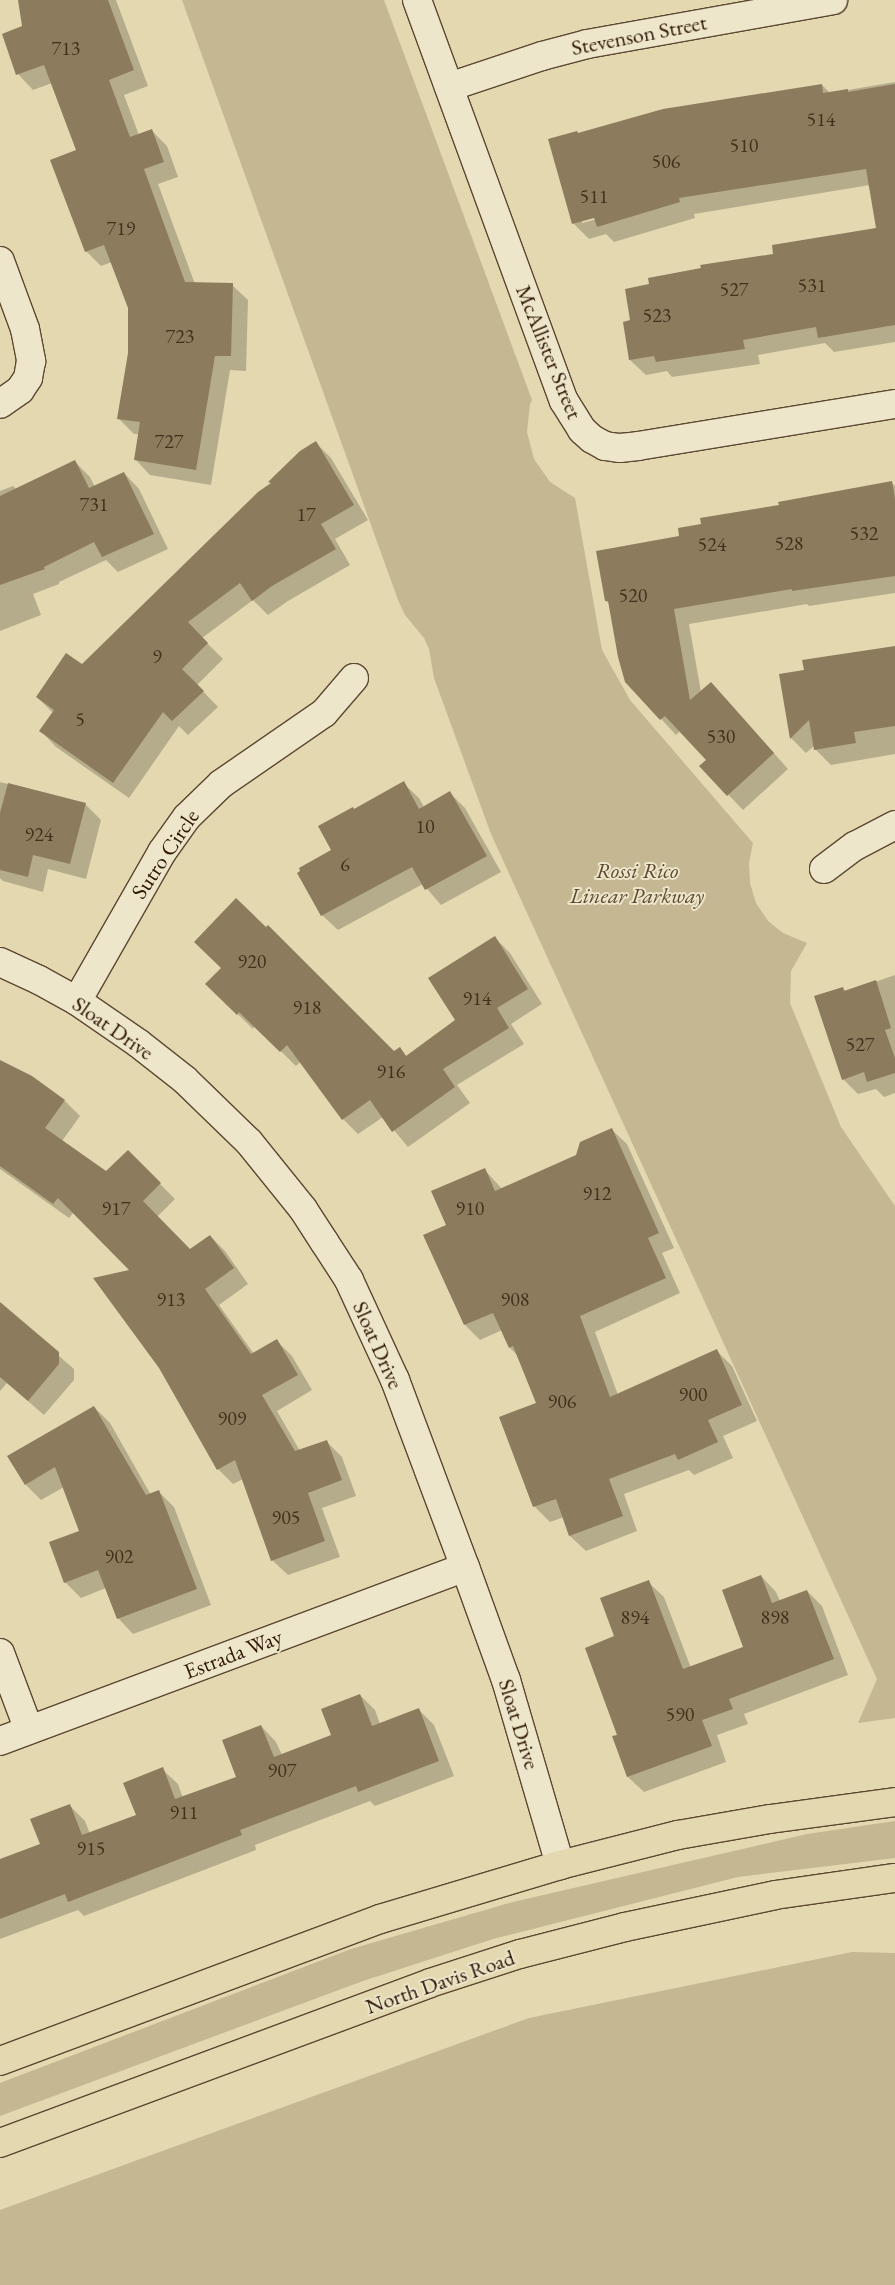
<!DOCTYPE html>
<style>
body{margin:0}
#map{position:relative;width:895px;height:2285px;overflow:hidden;background:#e3d8af;font-family:"EB Garamond",serif}
div>[style]{position:absolute}
.green>*{inset:0;background:#c4b792}
.shadow>*{inset:0;background:#0003}
.building>*{inset:0;background:#8d7b5e}
.roads{filter:drop-shadow(1px 0 #5c4731) drop-shadow(-1px 0 #5c4731) drop-shadow(0 1px #5c4731) drop-shadow(0 -1px #5c4731)}
.street>*{height:28px;margin:-14px;padding:0 14px;transform-origin:14px;border-radius:14px;background:#ede6cb}
.highway>*{height:28px;margin:-14px;padding:0 14px;transform-origin:14px;border-radius:14px;background:#e3d8af}
span{translate:-50% -50%;white-space:nowrap;text-align:center;line-height:1.15;-webkit-text-stroke:4px #ede6cb;paint-order:stroke}
.number-label{font-size:20px;color:#46301d}
.number-label span{-webkit-text-stroke-width:0}
.street-label{font-size:22px;color:#2f1707}
.park-label{font-size:22px;color:#5c4731;font-style:italic}
</style>
<div id="map">
<div class="green">
<i style="clip-path:polygon(182px 0,384px 0,532px 400px,530px 404px,527px 432px,534px 459px,550px 482px,575px 498px,602px 650px,630px 700px,753px 843px,749px 863px,750px 883px,756px 903px,768px 921px,783px 933px,807px 943px,791px 971px,790px 1003px,841px 1127px,895px 1206px,895px 1718px,858px 1723px,877px 1679px,491px 834px,434px 678px,429px 649px,424px 638px,405px 615px,398px 600px)"></i>
<i style="clip-path:polygon(895px 1821px,895px 1858px,738px 1877px,493px 1939px,363px 1981px,0 2116px,0 2083px,351px 1949px,513px 1902px,807px 1834px)"></i>
<i style="clip-path:polygon(852px 1952px,895px 1953px,895px 2285px,0 2285px,0 2210px,529px 2018px)"></i>
</div>
<div class="shadow">
<i style="clip-path:polygon(19px 0,116px 0,148px 86px,124px 95px,139px 135px,152px 131px,167px 146px,178px 177px,158px 184px,195px 284px,232px 285px,248px 300px,246px 371px,230px 370px,211px 485px,150px 475px,135px 459px,139px 434px,134px 434px,118px 418px,129px 353px,130px 308px,112px 262px,101px 266px,86px 251px,77px 151px,52px 83px,33px 90px,18px 74px,24px 27px)"></i>
<i style="clip-path:polygon(evenodd,895px 82px,895px 190px,876px 184px,694px 214px,695px 218px,614px 242px,606px 234px,589px 239px,573px 223px,578px 134px,822px 85px,830px 93px,895px 82px,600px 215px,601px 218px,582px 223px,582px 220px,600px 215px)"></i>
<i style="clip-path:polygon(895px 227px,895px 342px,834px 352px,825px 343px,758px 355px,760px 364px,672px 377px,667px 371px,646px 375px,630px 360px,632px 321px,774px 255px)"></i>
<i style="clip-path:polygon(316px 443px,331px 458px,368px 520px,335px 539px,350px 565px,288px 601px,268px 615px,253px 600px,202px 638px,223px 659px,197px 685px,218px 707px,188px 735px,179px 726px,129px 798px,56px 747px,41px 731px,53px 713px,37px 697px,83px 665px,271px 484px,270px 482px)"></i>
<i style="clip-path:polygon(74px 461px,90px 477px,95px 487px,124px 473px,139px 489px,168px 549px,118px 572px,106px 560px,59px 582px,59px 584px,33px 594px,41px 615px,0 631px,0 491px,13px 486px,16px 489px)"></i>
<i style="clip-path:polygon(892px 483px,895px 486px,895px 593px,809px 606px,807px 604px,689px 624px,701px 692px,726px 699px,788px 769px,743px 810px,701px 766px,707px 760px,680px 731px,676px 735px,626px 681px,610px 604px,606px 601px,680px 537px,780px 506px)"></i>
<i style="clip-path:polygon(895px 647px,895px 754px,831px 765px,816px 750px,815px 745px,806px 753px,791px 738px,805px 671px)"></i>
<i style="clip-path:polygon(0 782px,85px 804px,101px 820px,86px 879px,48px 869px,43px 892px,3px 881px,0 878px)"></i>
<i style="clip-path:polygon(403px 783px,419px 798px,424px 807px,450px 793px,465px 808px,501px 872px,441px 905px,423px 884px,338px 930px,322px 915px,333px 850px,355px 810px)"></i>
<i style="clip-path:polygon(495px 938px,510px 953px,542px 1004px,511px 1024px,524px 1044px,457px 1085px,470px 1103px,408px 1147px,383px 1117px,358px 1134px,343px 1119px,301px 1061px,296px 1066px,255px 1026px,253px 1029px,207px 984px,394px 1053px,400px 1049px,407px 1057px,457px 1020px)"></i>
<i style="clip-path:polygon(895px 975px,895px 1093px,884px 1097px,876px 1089px,858px 1094px,843px 1079px,843px 988px,846px 992px)"></i>
<i style="clip-path:polygon(0 1062px,65px 1101px,80px 1116px,62px 1141px,107px 1173px,128px 1152px,175px 1199px,157px 1217px,190px 1250px,210px 1236px,225px 1251px,248px 1284px,219px 1305px,254px 1354px,277px 1341px,292px 1356px,312px 1390px,277px 1411px,300px 1451px,327px 1442px,342px 1457px,356px 1496px,322px 1508px,340px 1557px,288px 1575px,272px 1560px,243px 1479px,233px 1484px,218px 1469px,131px 1270px,74px 1212px,69px 1218px,0 1169px)"></i>
<i style="clip-path:polygon(611px 1129px,627px 1144px,674px 1248px,662px 1253px,680px 1293px,595px 1332px,618px 1395px,717px 1351px,732px 1366px,757px 1421px,723px 1436px,733px 1458px,694px 1475px,689px 1470px,624px 1494px,637px 1531px,586px 1551px,570px 1536px,564px 1517px,550px 1522px,535px 1507px,500px 1417px,537px 1404px,519px 1357px,510px 1348px,502px 1330px,480px 1340px,465px 1325px,447px 1226px,484px 1169px,502px 1189px,578px 1156px)"></i>
<i style="clip-path:polygon(0 1305px,74px 1369px,74px 1380px,44px 1415px,7px 1383px,0 1391px)"></i>
<i style="clip-path:polygon(94px 1407px,110px 1423px,151px 1495px,159px 1492px,174px 1507px,211px 1605px,133px 1634px,118px 1618px,106px 1588px,81px 1598px,65px 1582px,80px 1532px,64px 1487px,41px 1500px,26px 1485px)"></i>
<i style="clip-path:polygon(761px 1576px,776px 1592px,780px 1601px,807px 1591px,822px 1606px,848px 1675px,744px 1714px,748px 1724px,717px 1735px,726px 1762px,644px 1792px,628px 1777px,614px 1737px,619px 1735px,616px 1637px,648px 1582px,664px 1597px,691px 1668px,745px 1648px)"></i>
<i style="clip-path:polygon(360px 1695px,375px 1710px,380px 1724px,418px 1709px,434px 1725px,454px 1776px,375px 1806px,370px 1801px,255px 1845px,256px 1850px,84px 1916px,78px 1910px,0 1939px,0 1860px,42px 1845px,69px 1805px,85px 1821px,90px 1834px,138px 1816px,162px 1769px,178px 1784px,183px 1798px,238px 1777px,261px 1726px,276px 1742px,282px 1755px,332px 1736px)"></i>
</div>
<div class="building">
<i style="clip-path:polygon(18px 0,108px 0,134px 70px,109px 80px,130px 137px,152px 129px,164px 162px,144px 169px,185px 282px,233px 283px,231px 356px,215px 356px,196px 470px,134px 460px,140px 422px,117px 419px,128px 353px,128px 308px,104px 245px,85px 252px,50px 160px,76px 150px,44px 65px,16px 75px,2px 34px,22px 26px)"></i>
<i style="clip-path:polygon(822px 84px,823px 93px,848px 89px,848px 92px,895px 84px,895px 325px,818px 338px,816px 327px,743px 340px,745px 349px,656px 362px,654px 356px,629px 360px,623px 322px,630px 320px,625px 289px,649px 284px,648px 278px,701px 268px,700px 265px,773px 254px,772px 245px,876px 228px,866px 169px,679px 198px,680px 202px,597px 227px,594px 218px,572px 224px,548px 139px,577px 131px,578px 133px,663px 109px)"></i>
<i style="clip-path:polygon(316px 441px,354px 505px,321px 524px,336px 549px,272px 586px,252px 601px,240px 583px,188px 622px,208px 643px,182px 669px,204px 691px,172px 721px,163px 712px,113px 783px,39px 731px,54px 710px,36px 697px,66px 653px,82px 664px,258px 492px,271px 483px,268px 482px,300px 451px)"></i>
<i style="clip-path:polygon(75px 460px,89px 488px,124px 472px,154px 534px,102px 557px,94px 542px,44px 567px,45px 569px,0 585px,0 496px)"></i>
<i style="clip-path:polygon(892px 481px,895px 499px,895px 576px,792px 591px,792px 589px,674px 609px,690px 700px,711px 682px,774px 753px,727px 796px,699px 766px,706px 760px,665px 716px,660px 720px,625px 682px,618px 657px,608px 601px,605px 601px,596px 551px,679px 536px,678px 528px,701px 524px,700px 518px,779px 505px,778px 502px)"></i>
<i style="clip-path:polygon(895px 646px,895px 726px,854px 732px,856px 743px,814px 750px,809px 720px,790px 739px,779px 674px,804px 670px,802px 660px)"></i>
<i style="clip-path:polygon(404px 781px,419px 809px,450px 791px,487px 856px,425px 890px,412px 867px,321px 916px,297px 873px,300px 871px,299px 868px,331px 850px,318px 826px,353px 807px,354px 809px)"></i>
<i style="clip-path:polygon(8px 783px,86px 803px,70px 864px,33px 855px,28px 877px,0 870px,0 813px)"></i>
<i style="clip-path:polygon(236px 898px,266px 927px,268px 925px,394px 1051px,400px 1047px,406px 1056px,455px 1020px,428px 978px,495px 936px,528px 989px,497px 1008px,509px 1028px,443px 1069px,455px 1087px,392px 1132px,370px 1100px,342px 1120px,287px 1045px,280px 1052px,239px 1012px,237px 1015px,205px 984px,221px 968px,194px 942px)"></i>
<i style="clip-path:polygon(876px 980px,891px 1028px,885px 1030px,895px 1058px,895px 1073px,867px 1082px,864px 1072px,842px 1080px,814px 996px,843px 987px,844px 991px)"></i>
<i style="clip-path:polygon(0 1060px,32px 1076px,65px 1100px,45px 1128px,106px 1171px,128px 1150px,161px 1183px,143px 1201px,190px 1249px,210px 1235px,234px 1268px,205px 1289px,251px 1354px,277px 1339px,298px 1375px,262px 1395px,295px 1451px,327px 1440px,342px 1480px,308px 1493px,325px 1541px,271px 1561px,235px 1460px,217px 1470px,159px 1368px,93px 1278px,129px 1270px,58px 1198px,53px 1204px,0 1166px)"></i>
<i style="clip-path:polygon(612px 1128px,659px 1233px,648px 1238px,666px 1278px,580px 1316px,610px 1397px,717px 1349px,742px 1405px,708px 1420px,718px 1442px,678px 1460px,675px 1454px,609px 1479px,623px 1516px,569px 1536px,556px 1499px,533px 1507px,499px 1417px,536px 1403px,513px 1346px,509px 1348px,493px 1313px,464px 1325px,423px 1235px,446px 1225px,431px 1191px,485px 1168px,495px 1191px,576px 1155px,580px 1142px)"></i>
<i style="clip-path:polygon(0 1302px,59px 1352px,59px 1364px,28px 1401px,0 1377px)"></i>
<i style="clip-path:polygon(94px 1406px,146px 1495px,159px 1490px,197px 1589px,117px 1619px,98px 1570px,64px 1583px,49px 1542px,79px 1531px,55px 1467px,25px 1485px,7px 1456px)"></i>
<i style="clip-path:polygon(761px 1575px,772px 1603px,807px 1590px,834px 1659px,729px 1699px,733px 1709px,702px 1720px,712px 1746px,627px 1777px,612px 1736px,617px 1735px,585px 1648px,614px 1636px,600px 1598px,649px 1580px,683px 1669px,743px 1647px,722px 1590px)"></i>
<i style="clip-path:polygon(360px 1694px,372px 1726px,419px 1708px,439px 1761px,358px 1792px,356px 1786px,240px 1830px,242px 1835px,68px 1902px,65px 1894px,0 1919px,0 1859px,40px 1844px,30px 1819px,70px 1804px,82px 1835px,136px 1815px,123px 1783px,163px 1767px,175px 1799px,236px 1777px,222px 1740px,261px 1725px,274px 1757px,331px 1735px,321px 1709px)"></i>
</div>
<div class="roads">
<div class="street">
<i style="left:417px;top:0;width:427px;rotate:69.9deg"></i>
<i style="left:564px;top:401px;width:34px;rotate:58deg"></i>
<i style="left:582px;top:430px;width:13px;rotate:42deg"></i>
<i style="left:592px;top:439px;width:15px;rotate:28deg"></i>
<i style="left:605px;top:446px;width:15px;rotate:8deg"></i>
<i style="left:620px;top:448px;width:18px;rotate:-6deg"></i>
<i style="left:638px;top:446px;width:260px;rotate:-9.3deg"></i>
<i style="left:449px;top:87px;width:98px;rotate:-18.4deg"></i>
<i style="left:542px;top:56px;width:47px;rotate:-14.9deg"></i>
<i style="left:587px;top:44px;width:250px;rotate:-10.1deg"></i>
<i style="left:0;top:261px;width:72px;rotate:69.8deg"></i>
<i style="left:25px;top:329px;width:33px;rotate:79deg"></i>
<i style="left:31px;top:361px;width:17px;rotate:100deg"></i>
<i style="left:28px;top:378px;width:14px;rotate:124deg"></i>
<i style="left:20px;top:390px;width:24px;rotate:145deg"></i>
<i style="left:824px;top:869px;width:39px;rotate:-37deg"></i>
<i style="left:855px;top:846px;width:45px;rotate:-27.7deg"></i>
<i style="left:0;top:962px;width:43px;rotate:24.8deg"></i>
<i style="left:39px;top:980px;width:43px;rotate:28.9deg"></i>
<i style="left:77px;top:1001px;width:74px;rotate:34.5deg"></i>
<i style="left:138px;top:1043px;width:60px;rotate:38.2deg"></i>
<i style="left:185px;top:1080px;width:89px;rotate:44.1deg"></i>
<i style="left:249px;top:1142px;width:86px;rotate:51.1deg"></i>
<i style="left:303px;top:1209px;width:40px;rotate:57.1deg"></i>
<i style="left:325px;top:1243px;width:44px;rotate:57deg"></i>
<i style="left:349px;top:1280px;width:110px;rotate:65.3deg"></i>
<i style="left:395px;top:1380px;width:200px;rotate:69.5deg"></i>
<i style="left:465px;top:1567px;width:120px;rotate:70.1deg"></i>
<i style="left:506px;top:1680px;width:193px;rotate:73.7deg"></i>
<i style="left:77px;top:1001px;width:172px;rotate:-60.3deg"></i>
<i style="left:162px;top:852px;width:43px;rotate:-54.5deg"></i>
<i style="left:187px;top:817px;width:47px;rotate:-44.1deg"></i>
<i style="left:221px;top:784px;width:125px;rotate:-34.6deg"></i>
<i style="left:324px;top:713px;width:46px;rotate:-49.4deg"></i>
<i style="left:0;top:1653px;width:82px;rotate:69.4deg"></i>
<i style="left:0;top:1741px;width:496px;rotate:-20.5deg"></i>
</div>
<div class="highway">
<i style="left:0;top:2061px;width:406px;rotate:-20.5deg"></i>
<i style="left:380px;top:1919px;width:188px;rotate:-16.7deg"></i>
<i style="left:560px;top:1865px;width:122px;rotate:-14.3deg"></i>
<i style="left:678px;top:1835px;width:93px;rotate:-9.9deg"></i>
<i style="left:770px;top:1819px;width:126px;rotate:-7.7deg"></i>
<i style="left:0;top:2143px;width:459px;rotate:-20.4deg"></i>
<i style="left:430px;top:1983px;width:95px;rotate:-17.9deg"></i>
<i style="left:520px;top:1954px;width:108px;rotate:-14.4deg"></i>
<i style="left:625px;top:1927px;width:153px;rotate:-12deg"></i>
<i style="left:775px;top:1895px;width:121px;rotate:-8.1deg"></i>
</div>
</div>
<div class="number-label">
<span style="left:66px;top:48px">713</span>
<span style="left:821px;top:119px">514</span>
<span style="left:744px;top:145px">510</span>
<span style="left:666px;top:161px">506</span>
<span style="left:594px;top:196px">511</span>
<span style="left:121px;top:228px">719</span>
<span style="left:812px;top:285px">531</span>
<span style="left:734px;top:289px">527</span>
<span style="left:657px;top:315px">523</span>
<span style="left:180px;top:336px">723</span>
<span style="left:169px;top:441px">727</span>
<span style="left:94px;top:504px">731</span>
<span style="left:306px;top:514px">17</span>
<span style="left:864px;top:533px">532</span>
<span style="left:789px;top:543px">528</span>
<span style="left:712px;top:544px">524</span>
<span style="left:633px;top:595px">520</span>
<span style="left:157px;top:656px">9</span>
<span style="left:80px;top:719px">5</span>
<span style="left:721px;top:736px">530</span>
<span style="left:425px;top:826px">10</span>
<span style="left:39px;top:834px">924</span>
<span style="left:345px;top:864px">6</span>
<span style="left:252px;top:961px">920</span>
<span style="left:477px;top:998px">914</span>
<span style="left:307px;top:1007px">918</span>
<span style="left:860px;top:1044px">527</span>
<span style="left:391px;top:1071px">916</span>
<span style="left:597px;top:1193px">912</span>
<span style="left:116px;top:1208px">917</span>
<span style="left:470px;top:1208px">910</span>
<span style="left:171px;top:1299px">913</span>
<span style="left:515px;top:1299px">908</span>
<span style="left:693px;top:1394px">900</span>
<span style="left:562px;top:1401px">906</span>
<span style="left:232px;top:1418px">909</span>
<span style="left:286px;top:1517px">905</span>
<span style="left:119px;top:1556px">902</span>
<span style="left:635px;top:1617px">894</span>
<span style="left:775px;top:1617px">898</span>
<span style="left:680px;top:1714px">590</span>
<span style="left:282px;top:1770px">907</span>
<span style="left:184px;top:1812px">911</span>
<span style="left:91px;top:1848px">915</span>
</div>
<div class="street-label">
<span style="left:639px;top:35px;rotate:-11deg">Stevenson Street</span>
<span style="left:549px;top:352px;rotate:68deg">McAllister Street</span>
<span style="left:165px;top:854px;rotate:-56deg">Sutro Circle</span>
<span style="left:113px;top:1028px;rotate:35deg">Sloat Drive</span>
<span style="left:378px;top:1345px;rotate:66deg">Sloat Drive</span>
<span style="left:233px;top:1654px;rotate:-21deg">Estrada Way</span>
<span style="left:519px;top:1724px;rotate:73deg">Sloat Drive</span>
<span style="left:440px;top:1982px;rotate:-19deg">North Davis Road</span>
</div>
<div class="park-label">
<span style="left:637px;top:883px">Rossi Rico<br>Linear Parkway</span>
</div>
</div>
